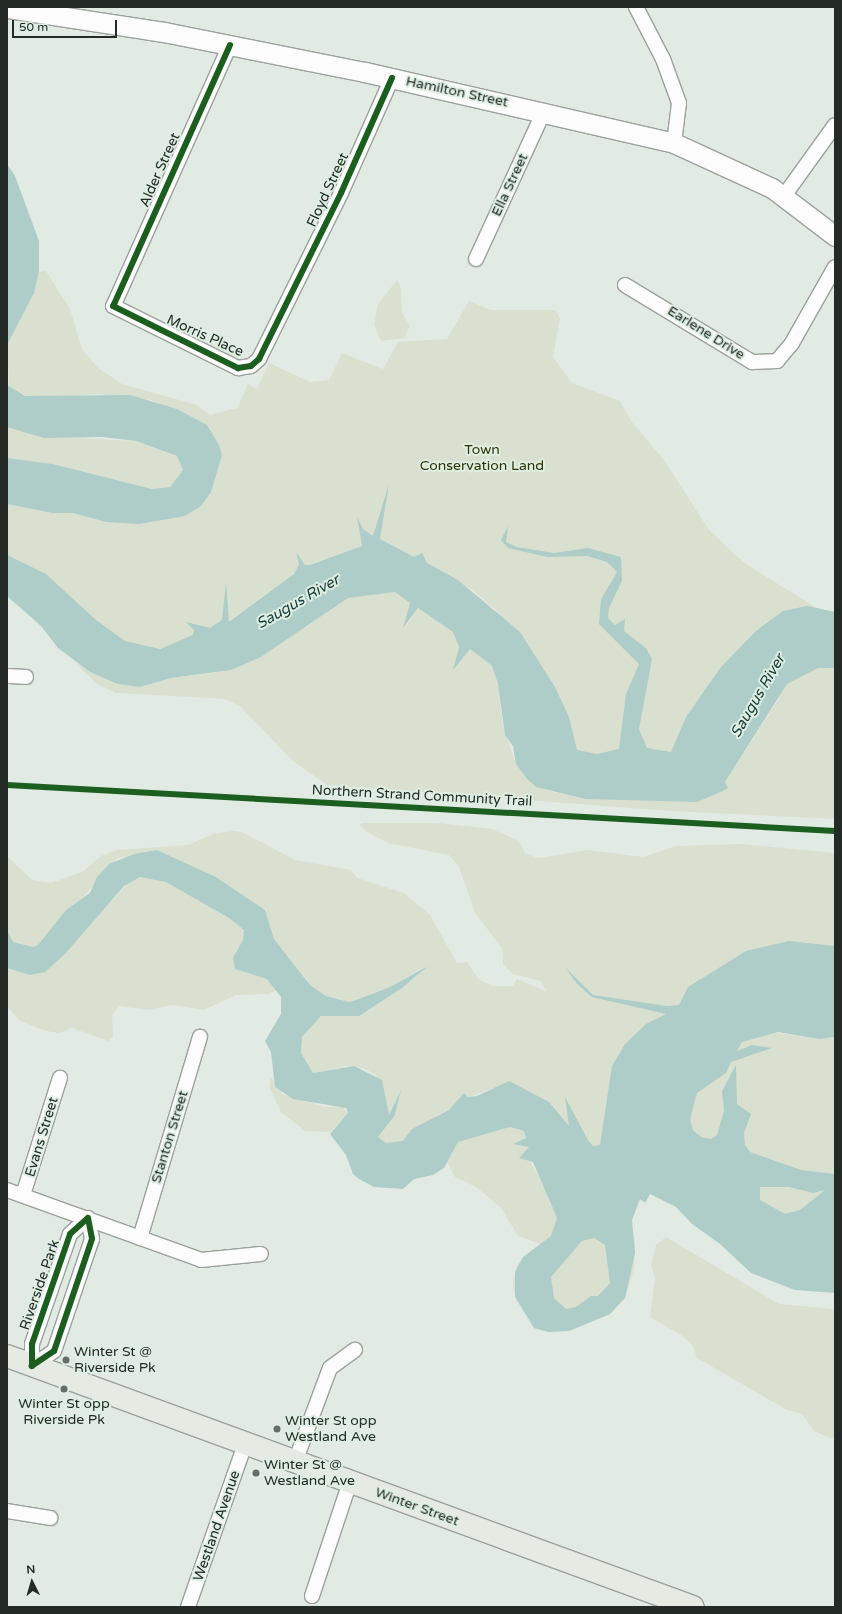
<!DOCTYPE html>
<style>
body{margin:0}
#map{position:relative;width:842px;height:1614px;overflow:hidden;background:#e2eae4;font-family:"Varela Round",sans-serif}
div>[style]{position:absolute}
.green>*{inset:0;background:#dae0cf}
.water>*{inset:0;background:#aecdc9}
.roads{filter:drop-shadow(1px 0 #9ba19c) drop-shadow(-1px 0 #9ba19c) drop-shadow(0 1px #9ba19c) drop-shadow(0 -1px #9ba19c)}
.street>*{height:14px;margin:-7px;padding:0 7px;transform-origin:7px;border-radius:7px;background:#fbfcfb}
.secondary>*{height:19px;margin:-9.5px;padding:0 9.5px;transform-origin:9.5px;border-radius:9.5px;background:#fbfcfb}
.primary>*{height:22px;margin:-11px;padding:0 11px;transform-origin:11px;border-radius:11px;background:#e5eae2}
.cycleway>*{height:6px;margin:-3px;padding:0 3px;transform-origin:3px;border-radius:3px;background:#1b5e20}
.dots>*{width:11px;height:11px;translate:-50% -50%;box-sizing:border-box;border:2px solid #deeee2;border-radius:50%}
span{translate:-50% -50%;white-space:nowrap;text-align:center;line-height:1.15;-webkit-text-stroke:4px #deeee2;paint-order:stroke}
.street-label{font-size:14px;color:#242a25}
.park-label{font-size:14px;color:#303300}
.poi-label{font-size:14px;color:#242a25}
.left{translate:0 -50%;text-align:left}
.water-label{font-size:15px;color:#143b3a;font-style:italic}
.frame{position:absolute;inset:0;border:8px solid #242a25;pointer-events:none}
.north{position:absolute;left:12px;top:1562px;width:40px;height:40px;-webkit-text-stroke:3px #deeee2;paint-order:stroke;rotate:355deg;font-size:11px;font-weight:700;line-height:16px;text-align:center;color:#242a25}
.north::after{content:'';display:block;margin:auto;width:14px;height:18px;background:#242a25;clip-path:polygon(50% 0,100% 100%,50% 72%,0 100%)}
.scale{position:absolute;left:12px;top:20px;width:105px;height:18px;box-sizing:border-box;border:2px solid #242a25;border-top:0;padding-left:5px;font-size:12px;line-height:14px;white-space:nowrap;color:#242a25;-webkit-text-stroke:3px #deeee2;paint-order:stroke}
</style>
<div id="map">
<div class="green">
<i style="clip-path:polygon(46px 271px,70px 309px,82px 349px,97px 367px,122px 384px,197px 405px,210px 415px,237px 408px,248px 384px,257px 389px,269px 363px,310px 382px,329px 380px,342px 353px,383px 369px,398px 342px,447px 339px,469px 301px,491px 310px,555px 310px,560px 318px,553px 357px,572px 383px,620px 401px,631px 421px,664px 460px,709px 530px,743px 562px,823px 612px,696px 752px,579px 757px,496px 610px,471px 589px,414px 557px,227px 630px,155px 650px,127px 646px,7px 555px,7px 504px,155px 519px,215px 438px,202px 424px,151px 400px,98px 394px,41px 398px,25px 396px,9px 387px,7px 345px,34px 293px,39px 272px)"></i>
<i style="clip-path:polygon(397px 280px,401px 288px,402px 313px,410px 326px,404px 338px,381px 341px,374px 325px,378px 304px)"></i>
<i style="clip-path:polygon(7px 427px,60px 437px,136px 441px,177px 456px,183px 470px,170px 487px,152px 489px,53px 464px,7px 458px)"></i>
<i style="clip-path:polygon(395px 592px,410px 603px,405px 628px,418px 608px,453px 632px,459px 647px,454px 668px,470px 649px,492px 666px,498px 684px,503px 727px,516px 764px,527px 779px,545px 790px,585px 799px,701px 800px,720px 792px,727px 786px,725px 782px,778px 700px,785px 681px,835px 643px,835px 819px,670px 811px,327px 785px,293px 761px,241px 707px,225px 699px,116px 693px,97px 684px,75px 662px,98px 675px,140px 687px,171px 678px,220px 672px,261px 657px,348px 598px)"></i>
<i style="clip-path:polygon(362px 823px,438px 823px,492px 829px,519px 841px,525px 853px,538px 858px,588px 850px,644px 857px,676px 846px,741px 844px,835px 853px,835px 979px,671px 1012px,640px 1030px,616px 1059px,614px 1104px,601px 1152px,493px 1088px,470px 1097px,464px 1094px,449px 1110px,438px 1115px,423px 1137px,371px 1151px,379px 1132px,395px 1115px,400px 1093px,389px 1115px,376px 1075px,363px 1068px,347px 1066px,313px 1073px,301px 1053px,302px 1037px,321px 1016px,365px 1012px,414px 979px,426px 966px,390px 987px,359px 999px,349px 1002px,326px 996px,310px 985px,274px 939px,265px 910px,216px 877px,157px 850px,118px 858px,80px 901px,61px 939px,7px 956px,7px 856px,32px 880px,51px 883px,82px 872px,101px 856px,117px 850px,188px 845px,213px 834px,233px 831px,242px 832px,295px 860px,351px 870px,357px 878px,404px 893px,430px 915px,457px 963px,467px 962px,479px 980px,493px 986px,513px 986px,517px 979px,546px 991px,541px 981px,513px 974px,503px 964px,502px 948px,475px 913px,459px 867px,449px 855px,388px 843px,367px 832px,360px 825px)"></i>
<i style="clip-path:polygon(154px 876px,237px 914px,267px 979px,277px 989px,269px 994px,236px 995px,204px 1010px,173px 1005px,147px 1010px,119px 1006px,112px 1015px,113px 1037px,108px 1041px,72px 1028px,59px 1033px,46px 1031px,20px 1021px,7px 1006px,7px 968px,45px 972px,132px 879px)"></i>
<i style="clip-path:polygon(749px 1029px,819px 1039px,835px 1037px,835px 1236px,778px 1216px,682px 1132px,684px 1054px)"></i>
<i style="clip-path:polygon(271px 1077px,282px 1094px,325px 1107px,343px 1107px,348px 1113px,330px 1132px,305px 1131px,281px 1112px,269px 1086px)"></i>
<i style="clip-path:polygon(510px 1127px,524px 1131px,526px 1138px,514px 1144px,529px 1147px,525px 1153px,546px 1189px,550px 1204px,573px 1238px,635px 1239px,634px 1269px,625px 1298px,610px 1314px,569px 1331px,548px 1332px,534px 1328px,515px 1297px,513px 1283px,518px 1263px,540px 1244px,518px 1236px,501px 1208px,476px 1187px,455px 1177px,447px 1162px,458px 1142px)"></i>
<i style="clip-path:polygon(666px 1237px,779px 1304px,835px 1309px,835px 1440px,814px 1431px,802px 1414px,787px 1410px,697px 1358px,693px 1346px,681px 1335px,650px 1317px,655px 1278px,651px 1265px,656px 1245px)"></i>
</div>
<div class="water">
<i style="clip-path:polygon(7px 164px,15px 176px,39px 241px,39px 272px,34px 293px,7px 345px)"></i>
<i style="clip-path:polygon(7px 385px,25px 396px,130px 395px,177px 409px,207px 425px,219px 445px,222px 455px,211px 492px,201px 506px,185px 516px,139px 524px,106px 522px,73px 513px,53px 513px,7px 504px,7px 458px,53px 464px,152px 489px,170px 487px,183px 470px,177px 456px,136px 441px,103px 437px,44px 438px,7px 427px)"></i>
<i style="clip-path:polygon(389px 484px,380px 539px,414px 557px,422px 553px,427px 563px,458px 580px,520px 632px,555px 687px,569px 717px,577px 750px,597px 754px,619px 749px,626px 694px,639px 664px,599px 624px,601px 599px,617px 572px,607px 562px,587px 556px,547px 557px,508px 548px,501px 540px,508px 526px,506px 542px,517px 547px,554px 553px,588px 548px,621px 557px,622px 581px,609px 608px,608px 618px,615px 625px,625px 619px,624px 631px,646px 648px,652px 659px,639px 729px,647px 748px,671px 752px,686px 717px,721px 667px,756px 631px,783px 611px,807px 606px,835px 612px,835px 668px,818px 668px,787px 684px,725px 782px,728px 788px,723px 791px,697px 802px,585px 799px,536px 787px,527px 779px,516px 764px,513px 746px,505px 735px,498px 684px,492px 666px,470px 649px,453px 670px,459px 647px,453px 632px,418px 608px,403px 628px,410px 603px,395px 592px,348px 598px,261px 657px,231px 670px,171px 678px,140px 687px,118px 684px,90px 672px,58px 648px,41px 626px,7px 596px,7px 555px,46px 574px,96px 620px,125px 641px,160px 649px,193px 635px,194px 630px,186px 622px,210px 628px,222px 620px,226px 582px,229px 622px,294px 574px,299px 564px,296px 552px,305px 565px,310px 565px,362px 546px,357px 517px,363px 529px,373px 536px)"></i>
<i style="clip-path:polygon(evenodd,157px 850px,216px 877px,265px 910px,274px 939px,310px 985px,326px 996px,349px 1002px,359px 999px,390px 987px,428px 966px,402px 988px,359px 1016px,321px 1016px,302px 1037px,301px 1053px,313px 1073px,354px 1066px,382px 1080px,389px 1115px,401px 1090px,395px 1115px,378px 1137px,386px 1143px,403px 1141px,412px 1129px,449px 1110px,464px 1093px,468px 1097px,477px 1096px,509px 1081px,549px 1102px,569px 1126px,565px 1097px,588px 1140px,593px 1146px,600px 1145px,612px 1066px,625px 1044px,646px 1024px,666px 1014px,592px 997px,577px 984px,565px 967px,593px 995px,667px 1006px,679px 1005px,688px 987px,746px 951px,789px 941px,835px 946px,835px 1037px,819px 1039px,778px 1032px,742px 1042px,737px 1051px,752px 1045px,772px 1048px,731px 1062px,726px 1073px,697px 1093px,690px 1119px,693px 1130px,701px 1137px,711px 1139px,717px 1135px,724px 1111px,722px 1091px,736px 1065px,737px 1104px,751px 1114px,744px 1133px,745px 1145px,750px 1152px,801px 1170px,835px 1174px,835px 1293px,795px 1290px,751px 1273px,720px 1244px,692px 1224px,676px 1207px,650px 1194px,645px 1203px,640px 1199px,632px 1220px,635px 1253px,625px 1298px,610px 1314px,569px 1331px,548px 1332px,534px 1328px,515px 1297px,515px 1272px,523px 1257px,551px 1236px,557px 1218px,533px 1162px,519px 1158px,529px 1147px,513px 1144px,526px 1138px,524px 1131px,510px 1127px,458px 1142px,444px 1168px,433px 1175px,414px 1179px,403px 1189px,374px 1187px,359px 1179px,353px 1174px,346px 1155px,330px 1134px,348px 1113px,346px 1108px,293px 1099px,275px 1087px,271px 1052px,265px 1041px,281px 1014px,281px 997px,267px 979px,235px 969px,233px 958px,243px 940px,244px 930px,229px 918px,166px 882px,140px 877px,124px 886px,65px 954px,45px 972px,30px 975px,7px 968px,7px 930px,13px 942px,33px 947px,38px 945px,66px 910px,90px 893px,97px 877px,109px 864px,134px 854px,157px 850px,760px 1187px,789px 1187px,813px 1193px,825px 1190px,800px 1210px,785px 1214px,760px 1200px,760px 1187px,157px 850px,594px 1238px,605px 1245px,610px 1283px,598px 1296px,591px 1296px,576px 1307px,566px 1309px,554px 1298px,551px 1277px,582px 1241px,594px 1238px)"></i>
</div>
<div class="roads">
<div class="street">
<i style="left:636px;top:7px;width:59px;rotate:62.6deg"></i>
<i style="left:663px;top:59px;width:47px;rotate:70deg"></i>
<i style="left:679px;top:103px;width:40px;rotate:97.1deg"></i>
<i style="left:230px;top:45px;width:286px;rotate:114.1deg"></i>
<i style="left:113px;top:306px;width:140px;rotate:26.4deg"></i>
<i style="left:238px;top:368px;width:13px;rotate:-9deg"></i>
<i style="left:251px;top:366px;width:11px;rotate:-41deg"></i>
<i style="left:259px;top:359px;width:185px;rotate:-63.7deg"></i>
<i style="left:341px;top:193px;width:126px;rotate:-66.1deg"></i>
<i style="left:784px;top:196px;width:87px;rotate:-54.3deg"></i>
<i style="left:476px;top:259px;width:163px;rotate:-65.3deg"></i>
<i style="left:625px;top:285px;width:149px;rotate:31.2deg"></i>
<i style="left:752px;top:362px;width:25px;rotate:-2deg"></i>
<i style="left:777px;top:361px;width:23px;rotate:-50deg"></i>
<i style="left:792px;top:343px;width:87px;rotate:-60.5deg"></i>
<i style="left:7px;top:676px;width:19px;rotate:3deg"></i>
<i style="left:7px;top:1190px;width:206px;rotate:19.8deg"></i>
<i style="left:201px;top:1260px;width:60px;rotate:-5.7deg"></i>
<i style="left:23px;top:1195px;width:123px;rotate:-72.5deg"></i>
<i style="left:88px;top:1218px;width:21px;rotate:79deg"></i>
<i style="left:92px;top:1239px;width:118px;rotate:108.7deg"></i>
<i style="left:54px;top:1351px;width:27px;rotate:146deg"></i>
<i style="left:32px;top:1366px;width:22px;rotate:-90deg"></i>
<i style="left:32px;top:1344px;width:116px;rotate:-70.9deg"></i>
<i style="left:70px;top:1234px;width:24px;rotate:-42deg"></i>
<i style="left:140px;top:1238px;width:210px;rotate:-73.4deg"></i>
<i style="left:295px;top:1462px;width:100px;rotate:-69.6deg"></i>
<i style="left:330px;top:1368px;width:31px;rotate:-36deg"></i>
<i style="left:7px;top:1511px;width:44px;rotate:9.2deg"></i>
<i style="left:312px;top:1596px;width:120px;rotate:-71.6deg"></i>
<i style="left:188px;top:1607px;width:173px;rotate:-70.7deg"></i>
</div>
<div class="secondary">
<i style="left:7px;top:8px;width:159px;rotate:8.7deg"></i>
<i style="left:164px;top:32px;width:205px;rotate:11.3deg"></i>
<i style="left:365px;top:72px;width:317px;rotate:12.9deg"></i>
<i style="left:674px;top:143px;width:108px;rotate:24.7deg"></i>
<i style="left:772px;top:188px;width:79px;rotate:37.3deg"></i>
</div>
<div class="primary">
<i style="left:7px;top:1356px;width:730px;rotate:20.1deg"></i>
</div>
</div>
<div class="cycleway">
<i style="left:230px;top:45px;width:286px;rotate:114.1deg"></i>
<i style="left:113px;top:306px;width:140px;rotate:26.4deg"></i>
<i style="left:238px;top:368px;width:13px;rotate:-9deg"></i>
<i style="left:251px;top:366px;width:11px;rotate:-41deg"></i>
<i style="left:259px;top:359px;width:185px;rotate:-63.7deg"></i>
<i style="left:341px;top:193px;width:126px;rotate:-66.1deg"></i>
<i style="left:7px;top:785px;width:829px;rotate:3.18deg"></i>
<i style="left:88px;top:1218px;width:21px;rotate:79deg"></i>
<i style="left:92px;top:1239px;width:118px;rotate:108.7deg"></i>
<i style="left:54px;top:1351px;width:27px;rotate:146deg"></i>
<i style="left:32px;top:1366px;width:22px;rotate:-90deg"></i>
<i style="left:32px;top:1344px;width:116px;rotate:-70.9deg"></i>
<i style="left:70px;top:1234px;width:24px;rotate:-42deg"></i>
</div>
<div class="dots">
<i style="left:66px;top:1360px;background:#666d68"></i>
<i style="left:64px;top:1389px;background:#666d68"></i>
<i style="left:277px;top:1429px;background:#666d68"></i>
<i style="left:256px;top:1473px;background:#666d68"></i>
</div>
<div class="street-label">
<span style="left:457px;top:92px;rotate:12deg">Hamilton Street</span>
<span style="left:160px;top:170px;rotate:-66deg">Alder Street</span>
<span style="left:510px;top:185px;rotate:-65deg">Ella Street</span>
<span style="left:328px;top:190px;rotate:-65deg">Floyd Street</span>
<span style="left:706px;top:333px;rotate:32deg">Earlene Drive</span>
<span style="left:205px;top:336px;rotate:24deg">Morris Place</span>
<span style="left:422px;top:796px;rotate:3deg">Northern Strand Community Trail</span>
<span style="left:42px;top:1137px;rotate:-73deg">Evans Street</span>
<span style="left:170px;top:1137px;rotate:-73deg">Stanton Street</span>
<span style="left:40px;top:1285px;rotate:-71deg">Riverside Park</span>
<span style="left:417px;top:1507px;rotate:20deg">Winter Street</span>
<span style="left:217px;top:1526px;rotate:-71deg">Westland Avenue</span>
</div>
<div class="park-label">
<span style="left:482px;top:458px">Town<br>Conservation Land</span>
</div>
<div class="poi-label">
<span class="left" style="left:74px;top:1360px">Winter St @<br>Riverside Pk</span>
<span style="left:64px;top:1412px">Winter St opp<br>Riverside Pk</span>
<span class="left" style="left:285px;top:1429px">Winter St opp<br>Westland Ave</span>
<span class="left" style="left:264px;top:1473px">Winter St @<br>Westland Ave</span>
</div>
<div class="water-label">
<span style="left:298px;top:602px;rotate:-30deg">Saugus River</span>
<span style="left:758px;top:696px;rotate:-60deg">Saugus River</span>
</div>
<div class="frame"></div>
<div class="north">N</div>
<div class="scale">50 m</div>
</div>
